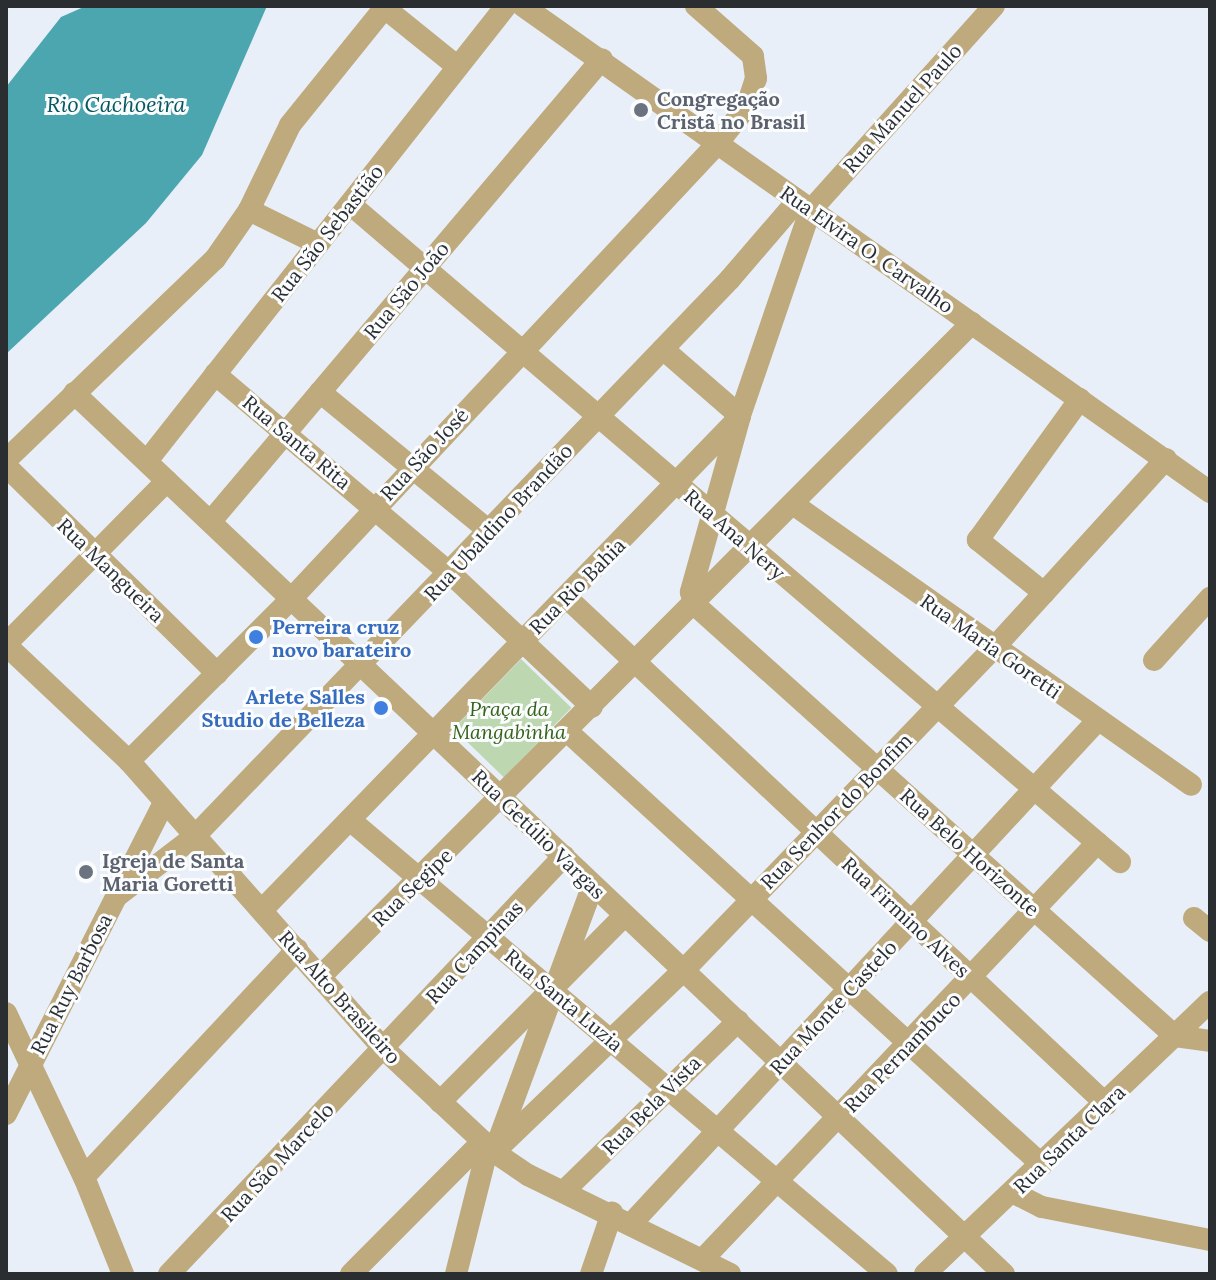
<!DOCTYPE html>
<meta charset="utf-8">
<style>
body{margin:0}
#map{position:relative;width:1216px;height:1280px;overflow:hidden;background:#e8eff9;font-family:Lora,serif}
div>[style]{position:absolute}
.green>*{inset:0;background:#bdd8b0;transform-origin:0 0}
.water>*{inset:0;background:#4ca6af}
.minor>*{height:22px;margin:-11px;padding:0 11px;transform-origin:11px;border-radius:11px;background:#beaa7c}
.dots>*{width:22px;height:22px;translate:-50% -50%;box-sizing:border-box;border:4px solid #fafcfe;border-radius:50%}
span{translate:-50% -50%;white-space:nowrap;text-align:center;line-height:1.15;-webkit-text-stroke:6px #fafcfe;paint-order:stroke}
.worship-label{font-size:20px;color:#5b616d;font-weight:700}
.left{translate:0 -50%;text-align:left}
.street-label{font-size:20px;color:#2b2e31}
.shop-label{font-size:20px;color:#366cbe;font-weight:700}
.right{translate:-100% -50%;text-align:right}
.park-label{font-size:20px;color:#346217;font-style:italic}
.water-label{font-size:22px;color:#07585f;font-style:italic}
.frame{position:absolute;inset:0;border:8px solid #2b2e31;pointer-events:none}
</style>
<div id="map">
<div class="green">
<i style="left:521px;top:659px;width:70px;height:97px;rotate:44deg"></i>
</div>
<div class="water">
<i style="clip-path:polygon(86px 6px,267px 6px,202px 155px,146px 223px,6px 354px,6px 87px,61px 17px)"></i>
</div>
<div class="minor">
<i style="left:523px;top:6px;width:842px;rotate:35.28deg"></i>
<i style="left:994px;top:6px;width:275px;rotate:131.9deg"></i>
<i style="left:810px;top:211px;width:217px;rotate:108.9deg"></i>
<i style="left:740px;top:416px;width:183px;rotate:105.6deg"></i>
<i style="left:691px;top:592px;width:12px;rotate:76deg"></i>
<i style="left:694px;top:604px;width:647px;rotate:41.93deg"></i>
<i style="left:1175px;top:1036px;width:35px;rotate:8deg"></i>
<i style="left:386px;top:9px;width:92px;rotate:38.9deg"></i>
<i style="left:350px;top:204px;width:1013px;rotate:40.52deg"></i>
<i style="left:249px;top:210px;width:77px;rotate:26.2deg"></i>
<i style="left:663px;top:349px;width:102px;rotate:41deg"></i>
<i style="left:215px;top:374px;width:308px;rotate:40.3deg"></i>
<i style="left:450px;top:573px;width:195px;rotate:43.3deg"></i>
<i style="left:320px;top:392px;width:219px;rotate:39.4deg"></i>
<i style="left:74px;top:393px;width:1281px;rotate:43.45deg"></i>
<i style="left:6px;top:460px;width:290px;rotate:-43.9deg"></i>
<i style="left:215px;top:259px;width:60px;rotate:-55.2deg"></i>
<i style="left:249px;top:210px;width:94px;rotate:-64.2deg"></i>
<i style="left:290px;top:125px;width:153px;rotate:-51.1deg"></i>
<i style="left:147px;top:461px;width:580px;rotate:-51.73deg"></i>
<i style="left:6px;top:466px;width:296px;rotate:44.5deg"></i>
<i style="left:793px;top:504px;width:487px;rotate:35.2deg"></i>
<i style="left:211px;top:521px;width:605px;rotate:-49.76deg"></i>
<i style="left:1044px;top:593px;width:85px;rotate:-141.2deg"></i>
<i style="left:978px;top:540px;width:174px;rotate:-54.1deg"></i>
<i style="left:566px;top:597px;width:741px;rotate:43.19deg"></i>
<i style="left:6px;top:644px;width:229px;rotate:-45.4deg"></i>
<i style="left:6px;top:645px;width:169px;rotate:43.3deg"></i>
<i style="left:129px;top:761px;width:383px;rotate:48.5deg"></i>
<i style="left:383px;top:1048px;width:152px;rotate:43.1deg"></i>
<i style="left:494px;top:1152px;width:41px;rotate:34.1deg"></i>
<i style="left:528px;top:1175px;width:225px;rotate:26.1deg"></i>
<i style="left:1154px;top:660px;width:84px;rotate:-47.9deg"></i>
<i style="left:568px;top:732px;width:642px;rotate:42.41deg"></i>
<i style="left:129px;top:761px;width:232px;rotate:-45deg"></i>
<i style="left:293px;top:597px;width:620px;rotate:-46.89deg"></i>
<i style="left:717px;top:144px;width:48px;rotate:-51.7deg"></i>
<i style="left:747px;top:106px;width:29px;rotate:-72deg"></i>
<i style="left:756px;top:78px;width:22px;rotate:-98deg"></i>
<i style="left:753px;top:56px;width:76px;rotate:-138.7deg"></i>
<i style="left:350px;top:820px;width:703px;rotate:40.21deg"></i>
<i style="left:117px;top:896px;width:97px;rotate:-37.5deg"></i>
<i style="left:194px;top:837px;width:774px;rotate:-46.15deg"></i>
<i style="left:730px;top:279px;width:103px;rotate:-49.3deg"></i>
<i style="left:262px;top:910px;width:678px;rotate:-45.9deg"></i>
<i style="left:1194px;top:918px;width:21px;rotate:39deg"></i>
<i style="left:321px;top:976px;width:922px;rotate:-45.09deg"></i>
<i style="left:6px;top:1013px;width:182px;rotate:64.6deg"></i>
<i style="left:84px;top:1177px;width:105px;rotate:68.1deg"></i>
<i style="left:440px;top:1102px;width:262px;rotate:-45.3deg"></i>
<i style="left:6px;top:1114px;width:350px;rotate:-63.1deg"></i>
<i style="left:496px;top:1147px;width:279px;rotate:-69.7deg"></i>
<i style="left:494px;top:1152px;width:260px;rotate:-43.8deg"></i>
<i style="left:682px;top:972px;width:448px;rotate:-46.1deg"></i>
<i style="left:993px;top:649px;width:257px;rotate:-47.7deg"></i>
<i style="left:84px;top:1177px;width:312px;rotate:-46.9deg"></i>
<i style="left:565px;top:1190px;width:242px;rotate:-44.3deg"></i>
<i style="left:1014px;top:1193px;width:31px;rotate:27deg"></i>
<i style="left:1042px;top:1207px;width:171px;rotate:11.1deg"></i>
<i style="left:632px;top:1223px;width:686px;rotate:-47.19deg"></i>
<i style="left:704px;top:1258px;width:572px;rotate:-46.56deg"></i>
<i style="left:169px;top:1274px;width:575px;rotate:-46.62deg"></i>
<i style="left:351px;top:1274px;width:187px;rotate:-45.2deg"></i>
<i style="left:456px;top:1274px;width:131px;rotate:-75.9deg"></i>
<i style="left:591px;top:1274px;width:65px;rotate:-71deg"></i>
<i style="left:925px;top:1274px;width:394px;rotate:-43.7deg"></i>
</div>
<div class="dots">
<i style="left:641px;top:110px;background:#6b7280"></i>
<i style="left:256px;top:637px;background:#3f7fe0"></i>
<i style="left:381px;top:708px;background:#3f7fe0"></i>
<i style="left:86px;top:872px;background:#6b7280"></i>
</div>
<div class="worship-label">
<span class="left" style="left:657px;top:110px">Congregação<br>Cristã no Brasil</span>
<span class="left" style="left:102px;top:872px">Igreja de Santa<br>Maria Goretti</span>
</div>
<div class="street-label">
<span style="left:902px;top:108px;rotate:-48deg">Rua Manuel Paulo</span>
<span style="left:327px;top:233px;rotate:-52deg">Rua São Sebastião</span>
<span style="left:867px;top:249px;rotate:35deg">Rua Elvira O. Carvalho</span>
<span style="left:406px;top:290px;rotate:-50deg">Rua São João</span>
<span style="left:297px;top:442px;rotate:40deg">Rua Santa Rita</span>
<span style="left:424px;top:454px;rotate:-47deg">Rua São José</span>
<span style="left:498px;top:522px;rotate:-47deg">Rua Ubaldino Brandão</span>
<span style="left:735px;top:534px;rotate:41deg">Rua Ana Nery</span>
<span style="left:111px;top:570px;rotate:44deg">Rua Mangueira</span>
<span style="left:577px;top:586px;rotate:-45deg">Rua Rio Bahia</span>
<span style="left:991px;top:646px;rotate:35deg">Rua Maria Goretti</span>
<span style="left:836px;top:811px;rotate:-46deg">Rua Senhor do Bonfim</span>
<span style="left:539px;top:834px;rotate:44deg">Rua Getúlio Vargas</span>
<span style="left:970px;top:852px;rotate:42deg">Rua Belo Horizonte</span>
<span style="left:412px;top:887px;rotate:-44deg">Rua Segipe</span>
<span style="left:906px;top:917px;rotate:43deg">Rua Firmino Alves</span>
<span style="left:474px;top:952px;rotate:-47deg">Rua Campinas</span>
<span style="left:71px;top:984px;rotate:-63deg">Rua Ruy Barbosa</span>
<span style="left:340px;top:997px;rotate:48deg">Rua Alto Brasileiro</span>
<span style="left:564px;top:1000px;rotate:40deg">Rua Santa Luzia</span>
<span style="left:833px;top:1007px;rotate:-47deg">Rua Monte Castelo</span>
<span style="left:902px;top:1052px;rotate:-46deg">Rua Pernambuco</span>
<span style="left:651px;top:1105px;rotate:-45deg">Rua Bela Vista</span>
<span style="left:1069px;top:1139px;rotate:-44deg">Rua Santa Clara</span>
<span style="left:277px;top:1162px;rotate:-47deg">Rua São Marcelo</span>
</div>
<div class="shop-label">
<span class="left" style="left:272px;top:638px">Perreira cruz<br>novo barateiro</span>
<span class="right" style="left:365px;top:708px">Arlete Salles<br>Studio de Belleza</span>
</div>
<div class="park-label">
<span style="left:509px;top:720px">Praça da<br>Mangabinha</span>
</div>
<div class="water-label">
<span style="left:116px;top:105px">Rio Cachoeira</span>
</div>
<div class="frame"></div>
</div>
